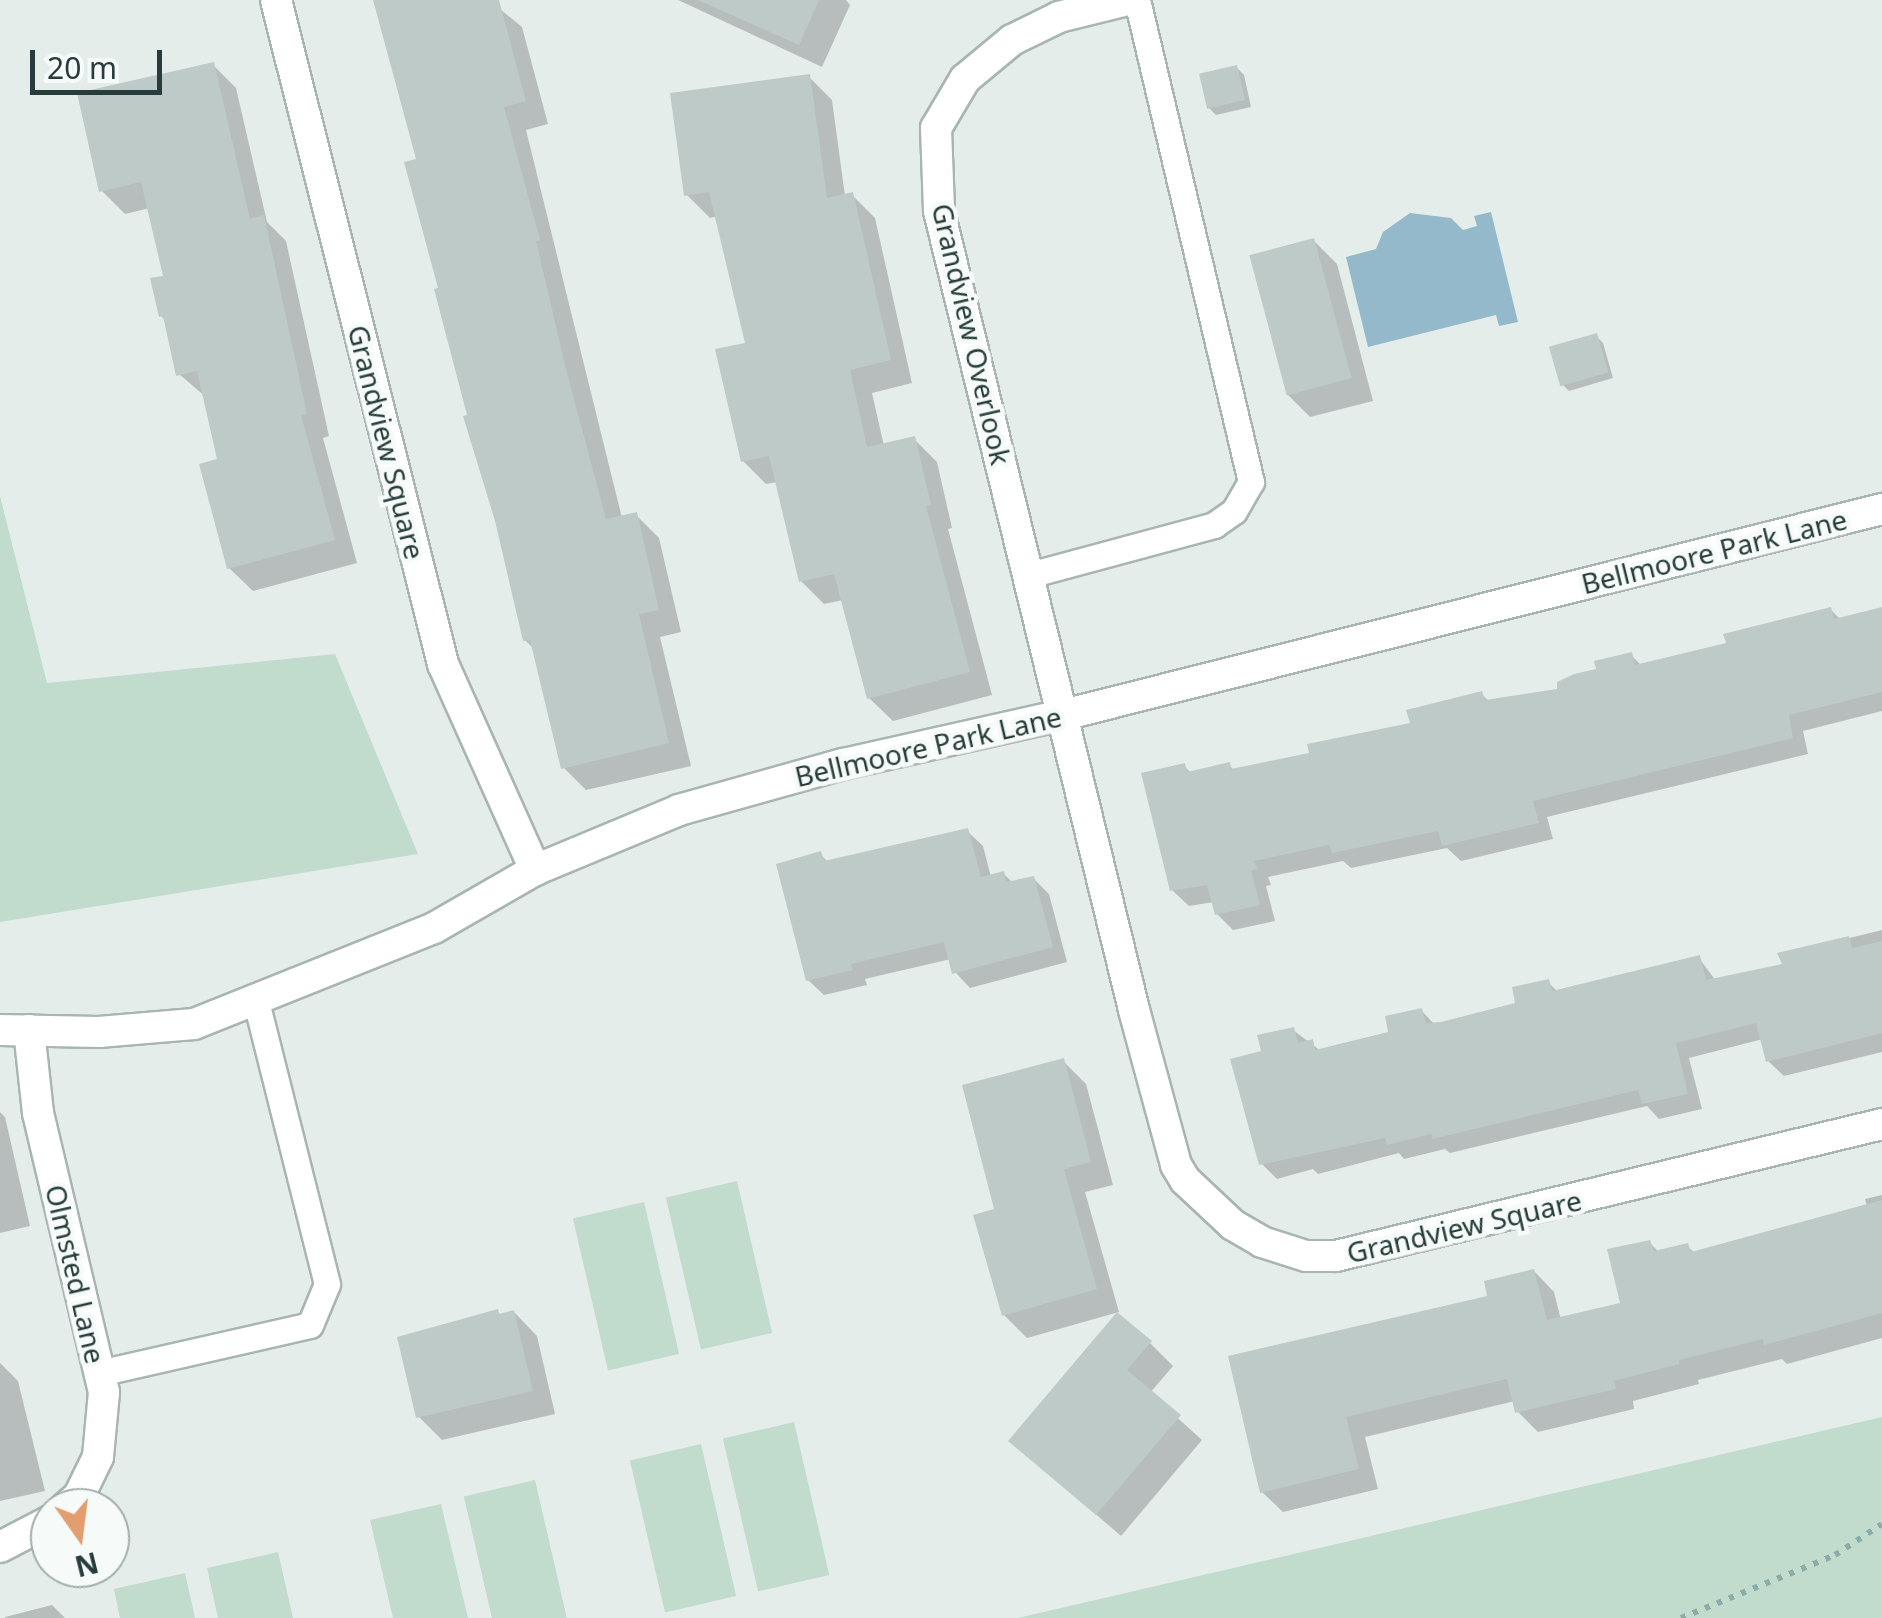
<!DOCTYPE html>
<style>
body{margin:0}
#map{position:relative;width:1882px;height:1618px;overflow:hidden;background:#e5edeb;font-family:"Noto Sans",sans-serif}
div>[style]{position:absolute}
.green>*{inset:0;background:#c1dbcd;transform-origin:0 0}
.water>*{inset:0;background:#94b9cb}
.shadow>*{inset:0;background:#0003}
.building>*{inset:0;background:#becac7;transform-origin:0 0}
.path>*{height:6px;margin-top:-3px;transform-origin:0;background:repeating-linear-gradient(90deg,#8aada8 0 5px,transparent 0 13px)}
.roads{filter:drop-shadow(2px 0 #a8b5b3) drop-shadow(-2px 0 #a8b5b3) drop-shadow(0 2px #a8b5b3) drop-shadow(0 -2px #a8b5b3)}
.service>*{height:25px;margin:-12.5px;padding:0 12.5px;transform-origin:12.5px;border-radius:12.5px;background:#fff}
.minor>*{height:30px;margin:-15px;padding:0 15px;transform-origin:15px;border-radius:15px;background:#fff}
span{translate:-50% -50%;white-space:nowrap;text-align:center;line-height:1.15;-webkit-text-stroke:9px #f6faf8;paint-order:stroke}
.street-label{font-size:28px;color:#263d3b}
.north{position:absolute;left:30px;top:1488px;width:100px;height:100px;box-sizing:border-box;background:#f6faf8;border:2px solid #a3aeac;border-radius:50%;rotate:166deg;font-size:28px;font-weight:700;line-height:40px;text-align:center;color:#263d3b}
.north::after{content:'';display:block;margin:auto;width:35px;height:45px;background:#e29e6e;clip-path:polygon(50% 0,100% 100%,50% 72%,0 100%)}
.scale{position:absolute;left:30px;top:50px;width:132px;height:45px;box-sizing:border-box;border:5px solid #263d3b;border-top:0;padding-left:12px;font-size:30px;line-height:35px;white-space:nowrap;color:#263d3b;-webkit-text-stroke:8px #f6faf8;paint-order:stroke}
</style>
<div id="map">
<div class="green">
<i style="clip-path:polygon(0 496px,47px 683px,335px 654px,418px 854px,0 922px)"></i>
<i style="left:737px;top:1181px;width:156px;height:73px;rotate:77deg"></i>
<i style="left:644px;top:1202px;width:156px;height:73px;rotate:77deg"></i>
<i style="clip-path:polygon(1882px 1417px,1882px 1618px,1018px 1618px)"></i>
<i style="left:794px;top:1422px;width:157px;height:73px;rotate:77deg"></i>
<i style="left:701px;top:1444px;width:156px;height:73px;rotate:77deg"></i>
<i style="left:535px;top:1480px;width:141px;height:73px;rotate:77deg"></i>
<i style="clip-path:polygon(441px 1504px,468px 1618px,393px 1618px,370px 1520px)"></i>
<i style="clip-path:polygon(278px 1552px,293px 1618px,218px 1618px,207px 1568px)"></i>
<i style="clip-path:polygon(185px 1573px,195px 1618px,120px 1618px,114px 1589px)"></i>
</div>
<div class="water">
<i style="clip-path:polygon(1491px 212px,1518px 322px,1499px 326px,1496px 315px,1368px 347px,1346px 257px,1376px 249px,1383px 232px,1410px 213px,1451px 218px,1463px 230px,1477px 226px,1474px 216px)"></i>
</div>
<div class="shadow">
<i style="clip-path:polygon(378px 0,489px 0,522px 27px,548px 124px,526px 130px,622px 518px,636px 515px,659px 538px,681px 632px,660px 637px,691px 766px,586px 790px,563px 767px,535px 650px,525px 640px,470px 417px,441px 290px,419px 160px)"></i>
<i style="clip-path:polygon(678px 0,846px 0,850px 5px,822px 67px)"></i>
<i style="clip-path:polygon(213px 65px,236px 88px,267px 222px,286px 241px,329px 436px,323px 438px,357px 563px,253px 591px,229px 568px,220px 461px,206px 397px,179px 374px,167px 322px,161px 316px,166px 278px,150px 208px,125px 214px,102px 191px)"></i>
<i style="clip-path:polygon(1237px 68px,1244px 75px,1251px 107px,1216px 115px,1209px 108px)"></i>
<i style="clip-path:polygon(809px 77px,832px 100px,845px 196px,852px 195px,875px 218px,912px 383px,872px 393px,884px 446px,914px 439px,937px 462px,952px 528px,948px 529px,992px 695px,893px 721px,869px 698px,843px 600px,824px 604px,801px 581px,778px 482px,766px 484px,743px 461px,748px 345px,718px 216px,710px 218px,686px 194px)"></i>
<i style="clip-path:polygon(1314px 241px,1337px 264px,1373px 401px,1310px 417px,1287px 394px)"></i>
<i style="clip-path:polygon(1596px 336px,1603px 343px,1613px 378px,1569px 391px,1562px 384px)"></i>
<i style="clip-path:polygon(1830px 609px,1841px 620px,1882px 610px,1882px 711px,1803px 731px,1808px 754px,1547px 817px,1553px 839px,1461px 861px,1447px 848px,1351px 868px,1343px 861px,1268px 877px,1271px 885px,1266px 886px,1275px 921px,1233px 930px,1217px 914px,1214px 902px,1189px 906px,1172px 890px,1184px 766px,1192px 774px,1229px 765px,1235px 771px,1312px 755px,1413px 725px,1481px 694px,1490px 702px,1560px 691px,1631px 655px,1642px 666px,1729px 644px)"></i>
<i style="clip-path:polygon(967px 831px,983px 846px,991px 877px,1004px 874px,1013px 883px,1034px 879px,1049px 894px,1067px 962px,970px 988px,955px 972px,951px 959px,865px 979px,867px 985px,824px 995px,808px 980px,820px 854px,828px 862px)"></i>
<i style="clip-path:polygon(1882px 930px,1882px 1052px,1784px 1076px,1768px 1061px,1763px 1039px,1689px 1058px,1702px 1109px,1659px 1119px,1647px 1106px,1450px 1153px,1445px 1149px,1404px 1159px,1399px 1153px,1318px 1174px,1313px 1169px,1277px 1179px,1261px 1163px,1264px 1053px,1293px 1030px,1321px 1051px,1391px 1034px,1421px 1010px,1435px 1025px,1518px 1005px,1548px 982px,1558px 992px,1699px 958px,1716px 981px,1785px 966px,1780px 955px)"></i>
<i style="clip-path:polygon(1063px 1061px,1086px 1084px,1113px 1185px,1085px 1192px,1119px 1312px,1027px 1338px,1004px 1315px,997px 1211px)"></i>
<i style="clip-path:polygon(0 1112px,5px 1117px,30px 1226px,0 1233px)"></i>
<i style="clip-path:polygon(1882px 1195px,1882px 1338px,1787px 1364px,1782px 1359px,1698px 1380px,1699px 1384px,1633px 1401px,1634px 1409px,1538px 1432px,1518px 1412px,1515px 1401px,1365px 1437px,1378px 1489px,1283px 1512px,1262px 1492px,1231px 1357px,1490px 1298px,1534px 1271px,1554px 1292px,1561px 1320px,1623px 1305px,1650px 1243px,1659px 1252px,1687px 1246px,1695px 1253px,1867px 1206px,1865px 1199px)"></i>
<i style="clip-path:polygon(497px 1311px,501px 1316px,514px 1312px,537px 1336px,555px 1414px,442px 1440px,419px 1417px)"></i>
<i style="clip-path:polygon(1150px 1343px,1173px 1366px,1150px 1393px,1202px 1440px,1121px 1536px,1011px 1441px)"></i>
<i style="clip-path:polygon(0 1363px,18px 1381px,45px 1491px,0 1501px)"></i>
<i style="clip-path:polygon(52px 1605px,65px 1618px,5px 1618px,5px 1617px)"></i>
</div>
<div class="building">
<i style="clip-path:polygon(373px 0,499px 0,526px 101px,504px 107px,540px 240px,536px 241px,566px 369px,606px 519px,637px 512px,659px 610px,639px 614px,669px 743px,561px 769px,530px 640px,523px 641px,495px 521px,463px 416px,467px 415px,434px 289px,438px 288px,404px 162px,416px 159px)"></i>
<i style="clip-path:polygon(698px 0,819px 0,799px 45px)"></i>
<i style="clip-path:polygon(214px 62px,250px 219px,264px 215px,307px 414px,301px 415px,335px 540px,227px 569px,199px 464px,217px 459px,197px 371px,176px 376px,163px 316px,159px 317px,150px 278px,163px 276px,141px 182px,99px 192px,77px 93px)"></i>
<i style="left:1237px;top:65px;width:36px;height:39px;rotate:77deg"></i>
<i style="clip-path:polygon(810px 74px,827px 198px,853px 192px,891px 360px,850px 370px,867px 447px,915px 436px,931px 505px,926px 506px,970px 672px,867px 699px,834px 574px,799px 582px,769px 456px,741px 462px,715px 349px,745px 343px,709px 192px,684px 196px,670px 93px)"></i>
<i style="left:1314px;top:238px;width:145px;height:67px;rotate:75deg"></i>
<i style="left:1597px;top:333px;width:41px;height:50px;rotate:74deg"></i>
<i style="clip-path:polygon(1831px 607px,1834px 619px,1882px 607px,1882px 692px,1789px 715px,1793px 738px,1533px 801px,1539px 823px,1442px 846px,1438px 831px,1332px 853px,1329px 845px,1254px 861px,1257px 869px,1251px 871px,1260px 905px,1215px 915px,1207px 885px,1170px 891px,1141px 773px,1185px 763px,1187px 772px,1230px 762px,1231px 769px,1309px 753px,1307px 744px,1410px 723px,1406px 710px,1482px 691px,1485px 700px,1557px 689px,1557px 682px,1574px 674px,1596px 669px,1594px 661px,1632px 652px,1635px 665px,1726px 643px,1723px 634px)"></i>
<i style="clip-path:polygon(968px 828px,981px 877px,1004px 871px,1006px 882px,1034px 876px,1053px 947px,952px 974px,944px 942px,851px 964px,853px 970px,806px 981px,776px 864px,821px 851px,824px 861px)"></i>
<i style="clip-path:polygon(1849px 936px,1852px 948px,1882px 941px,1882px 1033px,1766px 1062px,1756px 1023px,1676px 1043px,1688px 1094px,1642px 1104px,1638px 1090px,1432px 1139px,1431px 1134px,1387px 1145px,1385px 1138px,1259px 1165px,1230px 1059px,1261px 1051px,1257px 1035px,1294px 1027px,1298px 1043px,1313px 1039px,1315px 1050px,1388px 1032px,1385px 1016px,1422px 1008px,1426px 1023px,1441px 1022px,1515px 1003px,1512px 987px,1549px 979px,1552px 991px,1700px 955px,1706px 980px,1782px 964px,1777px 953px)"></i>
<i style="clip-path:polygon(1064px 1058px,1091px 1162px,1064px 1169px,1097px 1289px,1002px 1316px,973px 1215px,994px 1209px,962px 1085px)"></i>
<i style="clip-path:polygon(1882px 1200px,1882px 1313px,1764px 1345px,1763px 1339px,1679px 1360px,1679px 1364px,1614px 1381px,1616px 1389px,1515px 1413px,1507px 1379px,1346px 1417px,1359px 1469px,1260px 1493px,1228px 1356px,1487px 1296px,1484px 1281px,1534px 1269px,1547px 1320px,1620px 1303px,1607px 1249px,1650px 1240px,1654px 1251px,1688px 1243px,1691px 1252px)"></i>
<i style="clip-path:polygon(498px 1309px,499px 1314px,514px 1310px,533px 1391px,416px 1418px,397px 1337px)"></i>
<i style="clip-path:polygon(1117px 1312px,1152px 1341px,1127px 1370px,1181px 1415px,1096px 1515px,1008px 1441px)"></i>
</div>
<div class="path">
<i style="left:1681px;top:1618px;width:166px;rotate:-22.2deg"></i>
<i style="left:1835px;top:1555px;width:56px;rotate:-33.4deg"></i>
</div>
<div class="roads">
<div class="service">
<i style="left:1029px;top:575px;width:192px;rotate:-15.1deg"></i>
<i style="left:1214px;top:525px;width:24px;rotate:-35deg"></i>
<i style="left:1234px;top:511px;width:34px;rotate:-60deg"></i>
<i style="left:1251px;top:482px;width:495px;rotate:-103.3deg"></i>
<i style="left:99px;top:1373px;width:216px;rotate:-12.8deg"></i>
<i style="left:310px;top:1325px;width:44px;rotate:-67.5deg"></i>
<i style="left:327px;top:1284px;width:291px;rotate:-104.1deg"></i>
</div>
<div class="minor">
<i style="left:276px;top:0;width:685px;rotate:75.88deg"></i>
<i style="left:443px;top:664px;width:226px;rotate:65.9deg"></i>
<i style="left:1128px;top:0;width:71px;rotate:166.2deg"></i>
<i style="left:1059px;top:17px;width:52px;rotate:153.9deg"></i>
<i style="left:1012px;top:40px;width:61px;rotate:140.3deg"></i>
<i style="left:965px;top:79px;width:57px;rotate:120.6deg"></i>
<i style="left:936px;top:128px;width:83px;rotate:87.9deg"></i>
<i style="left:939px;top:211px;width:822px;rotate:76.28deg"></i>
<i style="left:1134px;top:1010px;width:161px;rotate:74.8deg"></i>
<i style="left:1176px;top:1165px;width:17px;rotate:59deg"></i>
<i style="left:1185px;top:1180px;width:66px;rotate:43.2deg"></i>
<i style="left:1233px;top:1225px;width:34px;rotate:30deg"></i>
<i style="left:1262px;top:1242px;width:46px;rotate:17.7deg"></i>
<i style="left:1306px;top:1256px;width:30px"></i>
<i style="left:1336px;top:1256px;width:562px;rotate:-13.59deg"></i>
<i style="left:0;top:1030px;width:99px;rotate:1.2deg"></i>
<i style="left:99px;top:1032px;width:95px;rotate:-4.8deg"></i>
<i style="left:194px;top:1024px;width:258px;rotate:-21.8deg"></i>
<i style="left:434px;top:928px;width:116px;rotate:-29.9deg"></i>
<i style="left:535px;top:870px;width:156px;rotate:-22.6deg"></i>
<i style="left:679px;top:810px;width:170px;rotate:-15.7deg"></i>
<i style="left:843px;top:764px;width:225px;rotate:-12.6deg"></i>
<i style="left:1063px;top:715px;width:845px;rotate:-14.12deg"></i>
<i style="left:29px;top:1030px;width:83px;rotate:83.8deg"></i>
<i style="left:38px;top:1113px;width:287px;rotate:76.7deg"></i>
<i style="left:104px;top:1392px;width:65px;rotate:95.3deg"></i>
<i style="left:98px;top:1457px;width:43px;rotate:116deg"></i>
<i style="left:79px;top:1496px;width:18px;rotate:139deg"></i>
<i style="left:0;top:1547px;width:56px;rotate:-27.5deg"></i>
</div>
</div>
<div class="street-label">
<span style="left:972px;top:334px;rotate:77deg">Grandview Overlook</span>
<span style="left:387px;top:442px;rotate:76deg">Grandview Square</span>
<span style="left:1714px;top:551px;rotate:-14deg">Bellmoore Park Lane</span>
<span style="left:928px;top:746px;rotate:-13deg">Bellmoore Park Lane</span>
<span style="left:1464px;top:1226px;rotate:-13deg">Grandview Square</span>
<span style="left:76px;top:1274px;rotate:77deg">Olmsted Lane</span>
</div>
<div class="north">N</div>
<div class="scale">20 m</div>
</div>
